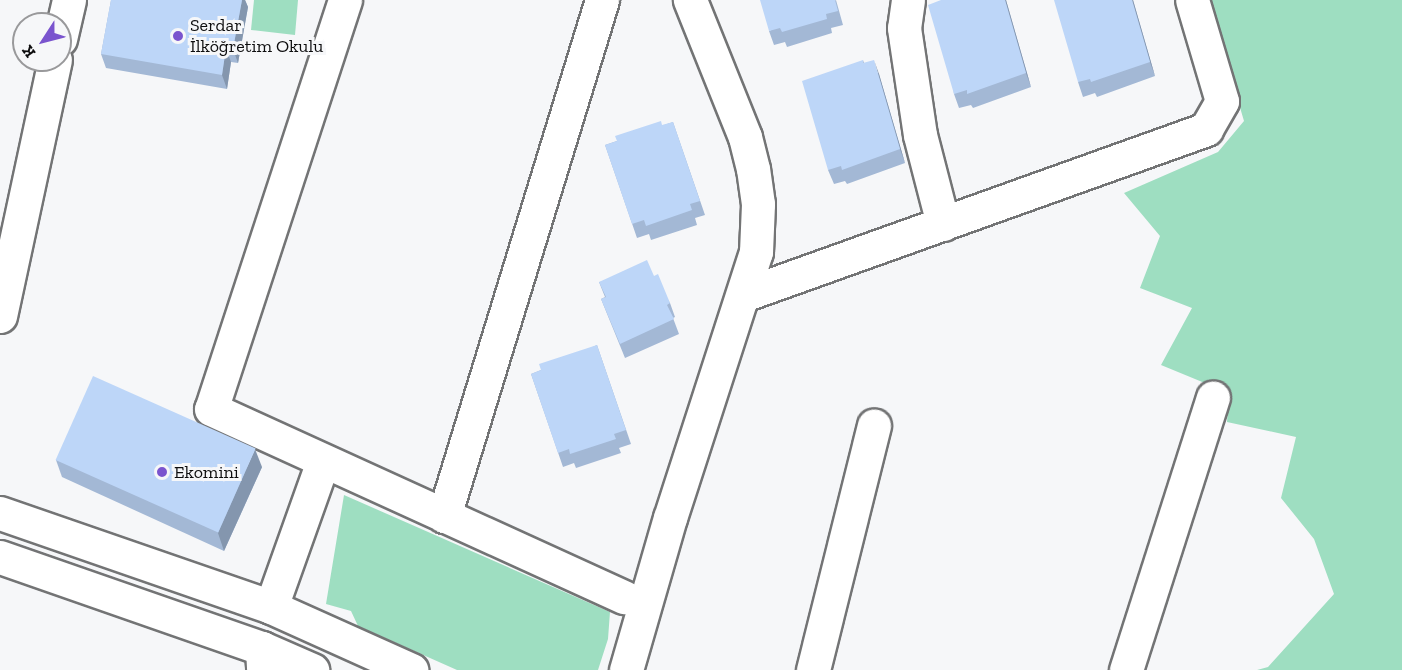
<!DOCTYPE html>
<meta charset="utf-8">
<style>
body{margin:0}
#map{position:relative;width:1402px;height:670px;overflow:hidden;background:#f6f7f9;font-family:"Zilla Slab",serif}
div>[style]{position:absolute}
.green>*{inset:0;background:#9edec1}
.roads{filter:drop-shadow(2px 0 #737475) drop-shadow(-2px 0 #737475) drop-shadow(0 2px #737475) drop-shadow(0 -2px #737475)}
.minor>*{height:33px;margin:-16.5px;padding:0 16.5px;transform-origin:16.5px;border-radius:16.5px;background:#fff}
.major>*{height:33px;margin:-16.5px;padding:0 16.5px;transform-origin:16.5px;border-radius:16.5px;background:#fff}
.wall>*{inset:0;background:#a3b8d5}
.shaded-wall>*{inset:0;background:#8496ae}
.building>*{inset:0;background:#bdd6f8;transform-origin:0 0}
.dots>*{width:16px;height:16px;translate:-50% -50%;box-sizing:border-box;border:3px solid #f6f7f9;border-radius:50%}
span{translate:-50% -50%;white-space:nowrap;text-align:center;line-height:1.15;-webkit-text-stroke:6px #f6f7f9;paint-order:stroke}
.poi-label{font-size:18px;color:#0d0d0e}
.left{translate:0 -50%;text-align:left}
.north{position:absolute;left:12px;top:12px;width:60px;height:60px;box-sizing:border-box;background:#f6f7f9;border:2px solid #99999b;border-radius:50%;rotate:234deg;font-size:16px;font-weight:700;line-height:24px;text-align:center;color:#0d0d0e}
.north::after{content:'';display:block;margin:auto;width:21px;height:27px;background:#7a54ce;clip-path:polygon(50% 0,100% 100%,50% 72%,0 100%)}
</style>
<div id="map">
<div class="green">
<i style="clip-path:polygon(254px 0,298px 0,295px 35px,251px 30px)"></i>
<i style="clip-path:polygon(1208px 0,1402px 0,1402px 670px,1257px 670px,1268px 667px,1334px 594px,1314px 539px,1281px 498px,1296px 437px,1227px 422px,1229px 393px,1161px 365px,1192px 308px,1140px 288px,1160px 236px,1124px 193px,1218px 152px,1244px 121px)"></i>
<i style="clip-path:polygon(344px 495px,610px 612px,608px 639px,598px 670px,457px 670px,358px 626px,351px 611px,326px 604px)"></i>
</div>
<div class="roads">
<div class="minor">
<i style="left:345px;top:0;width:430px;rotate:108.1deg"></i>
<i style="left:211px;top:409px;width:454px;rotate:24.5deg"></i>
<i style="left:908px;top:0;width:28px;rotate:98deg"></i>
<i style="left:904px;top:28px;width:108px;rotate:81.5deg"></i>
<i style="left:920px;top:135px;width:92px;rotate:75.5deg"></i>
<i style="left:60px;top:39px;width:40px;rotate:-77deg"></i>
<i style="left:743px;top:295px;width:492px;rotate:-19.7deg"></i>
<i style="left:1206px;top:129px;width:32px;rotate:-60deg"></i>
<i style="left:1222px;top:101px;width:105px;rotate:-106.5deg"></i>
<i style="left:0;top:316px;width:262px;rotate:-77.9deg"></i>
<i style="left:444px;top:516px;width:540px;rotate:-72.98deg"></i>
<i style="left:271px;top:607px;width:155px;rotate:-70.4deg"></i>
<i style="left:262px;top:648px;width:22px;rotate:87deg"></i>
<i style="left:626px;top:670px;width:158px;rotate:-73.9deg"></i>
<i style="left:670px;top:518px;width:280px;rotate:-72.1deg"></i>
<i style="left:756px;top:252px;width:48px;rotate:-87.6deg"></i>
<i style="left:758px;top:204px;width:35px;rotate:-98deg"></i>
<i style="left:753px;top:169px;width:33px;rotate:-104deg"></i>
<i style="left:745px;top:137px;width:148px;rotate:-111.9deg"></i>
<i style="left:813px;top:670px;width:252px;rotate:-76deg"></i>
<i style="left:1126px;top:670px;width:286px;rotate:-72.3deg"></i>
</div>
<div class="major">
<i style="left:0;top:513px;width:287px;rotate:19.1deg"></i>
<i style="left:271px;top:607px;width:154px;rotate:24.2deg"></i>
<i style="left:0;top:557px;width:277px;rotate:19.2deg"></i>
<i style="left:262px;top:648px;width:55px;rotate:23.7deg"></i>
</div>
</div>
<div class="wall">
<i style="clip-path:polygon(111px 0,245px 0,248px 7px,238px 63px,231px 62px,227px 89px,106px 68px,101px 54px)"></i>
<i style="clip-path:polygon(836px 0,843px 25px,831px 28px,832px 33px,787px 47px,785px 42px,774px 45px,769px 31px)"></i>
<i style="clip-path:polygon(941px 0,1006px 0,1031px 87px,973px 108px,971px 105px,959px 108px,954px 94px)"></i>
<i style="clip-path:polygon(1133px 0,1155px 76px,1097px 97px,1095px 93px,1083px 97px,1078px 82px)"></i>
<i style="clip-path:polygon(863px 60px,864px 63px,879px 74px,905px 163px,847px 184px,845px 181px,834px 184px,828px 170px)"></i>
<i style="clip-path:polygon(673px 122px,705px 215px,695px 218px,697px 225px,651px 240px,649px 234px,637px 238px,605px 145px)"></i>
<i style="clip-path:polygon(654px 276px,670px 303px,675px 317px,673px 318px,679px 334px,625px 358px,601px 299px,605px 297px,599px 282px)"></i>
<i style="clip-path:polygon(597px 345px,631px 444px,619px 448px,621px 453px,576px 468px,574px 463px,563px 467px,531px 374px,541px 370px)"></i>
<i style="clip-path:polygon(56px 460px,262px 467px,224px 551px,62px 477px)"></i>
</div>
<div class="shaded-wall">
<i style="clip-path:polygon(242px 0,245px 0,248px 7px,238px 63px,233px 49px)"></i>
<i style="clip-path:polygon(1005px 0,1006px 0,1031px 87px,1026px 73px)"></i>
<i style="clip-path:polygon(1132px 0,1133px 0,1155px 76px,1150px 62px)"></i>
<i style="clip-path:polygon(226px 48px,231px 62px,227px 89px,222px 75px)"></i>
<i style="clip-path:polygon(874px 60px,879px 74px,905px 163px,900px 149px)"></i>
<i style="clip-path:polygon(255px 449px,262px 467px,224px 551px,218px 533px)"></i>
</div>
<div class="building">
<i style="clip-path:polygon(111px 0,242px 0,233px 49px,226px 48px,222px 75px,101px 54px)"></i>
<i style="clip-path:polygon(760px 0,835px 0,838px 11px,826px 14px,827px 19px,782px 32px,780px 28px,769px 31px)"></i>
<i style="clip-path:polygon(941px 0,1005px 0,1026px 73px,967px 94px,967px 90px,954px 94px,928px 5px)"></i>
<i style="clip-path:polygon(1054px 0,1132px 0,1150px 62px,1091px 82px,1090px 79px,1078px 82px)"></i>
<i style="clip-path:polygon(863px 60px,863px 63px,874px 60px,900px 149px,842px 170px,841px 166px,828px 170px,802px 81px)"></i>
<i style="clip-path:polygon(661px 121px,662px 125px,673px 122px,700px 201px,690px 204px,692px 210px,646px 226px,644px 220px,632px 224px,605px 145px,617px 141px,615px 136px)"></i>
<i style="clip-path:polygon(647px 260px,654px 276px,658px 274px,670px 303px,667px 305px,674px 319px,620px 344px,601px 299px,606px 297px,599px 282px)"></i>
<i style="clip-path:polygon(597px 345px,626px 430px,614px 434px,616px 439px,570px 454px,569px 449px,558px 453px,531px 374px,541px 370px,539px 364px)"></i>
<i style="left:93px;top:376px;width:178px;height:92px;rotate:24deg"></i>
</div>
<div class="dots">
<i style="left:178px;top:36px;background:#7a54ce"></i>
<i style="left:162px;top:472px;background:#7a54ce"></i>
</div>
<div class="poi-label">
<span class="left" style="left:190px;top:36px">Serdar<br>İlköğretim Okulu</span>
<span class="left" style="left:174px;top:472px">Ekomini</span>
</div>
<div class="north">K</div>
</div>
